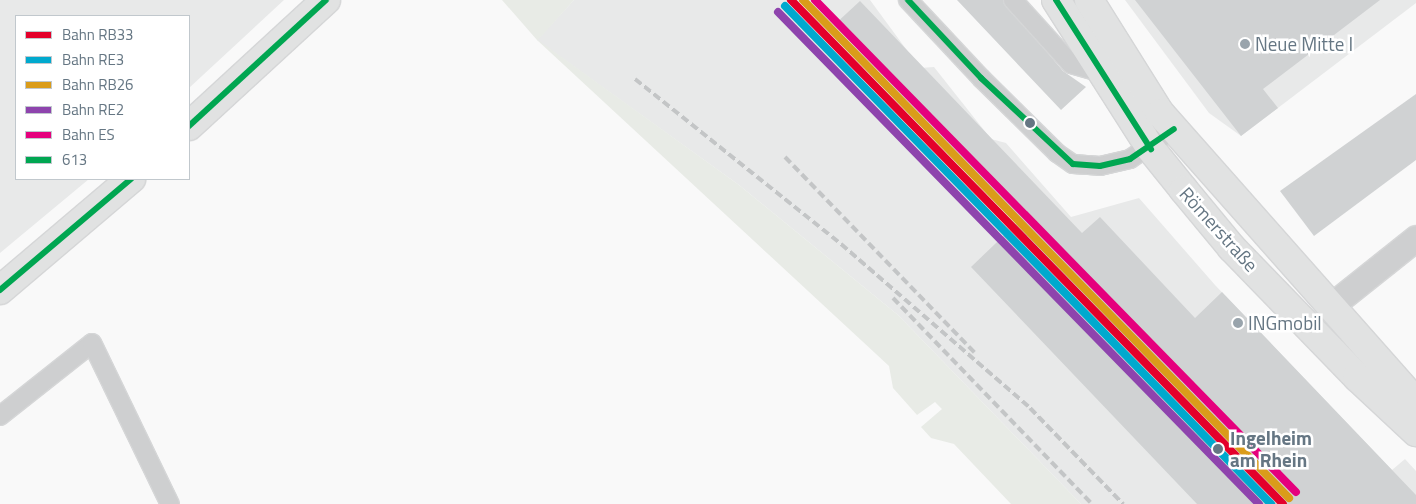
<!DOCTYPE html>
<meta charset="utf-8">
<style>
body{margin:0}
#map{position:relative;width:1416px;height:504px;overflow:hidden;background:#f9f9f9;font-family:"Titillium Web",sans-serif}
div>[style]{position:absolute}
.built>*{inset:0;background:#e8e9e9}
.green>*{inset:0;background:#e8ebe6}
.building>*{inset:0;background:#d0d2d3}
.roads{filter:drop-shadow(1px 0 #d5d6d7) drop-shadow(-1px 0 #d5d6d7) drop-shadow(0 1px #d5d6d7) drop-shadow(0 -1px #d5d6d7)}
.service>*{height:18px;margin:-9px;padding:0 9px;transform-origin:9px;border-radius:9px;background:#cecfd0}
.pedestrian>*{height:25px;margin:-12.5px;padding:0 12.5px;transform-origin:12.5px;border-radius:12.5px;background:#cecfd0}
.secondary>*{height:28px;margin:-14px;padding:0 14px;transform-origin:14px;border-radius:14px;background:#e1e2e2}
.rail>*{height:4px;margin-top:-2px;transform-origin:0;background:repeating-linear-gradient(90deg,#c3c5c6 0 8px,transparent 0 12px)}
.bus-1>*{height:6px;margin:-3px;padding:0 3px;transform-origin:3px;border-radius:3px;background:#00a651}
.rail-1>*{height:8px;margin:-4px;padding:0 4px;transform-origin:4px;border-radius:4px;background:#e4002b}
.rail-2>*{height:8px;margin:-4px;padding:0 4px;transform-origin:4px;border-radius:4px;background:#00a9ce}
.rail-3>*{height:8px;margin:-4px;padding:0 4px;transform-origin:4px;border-radius:4px;background:#da9c1a}
.rail-4>*{height:8px;margin:-4px;padding:0 4px;transform-origin:4px;border-radius:4px;background:#8e44ad}
.rail-5>*{height:8px;margin:-4px;padding:0 4px;transform-origin:4px;border-radius:4px;background:#e5007d}
.dots>*{width:14px;height:14px;translate:-50% -50%;box-sizing:border-box;border:2px solid #fff;border-radius:50%}
span{translate:-50% -50%;white-space:nowrap;text-align:center;line-height:1.15;-webkit-text-stroke:5px #fff;paint-order:stroke}
.poi-label{font-size:19px;color:#657683}
.left{translate:0 -50%;text-align:left}
.street-label{font-size:19px;color:#657683}
.stop-label{font-size:19px;color:#657683;font-weight:700}
.legend{position:absolute;left:15px;top:15px;width:175px;height:165px;box-sizing:border-box;background:#fff;border:1px solid #c1c8cd;margin:0;padding:6px 9px;list-style:none;font-size:15px;color:#657683}
.legend li{display:flex;align-items:center;gap:10px;height:25px}
.legend b{width:25px;border:1px solid #c1c8cd}
</style>
<div id="map">
<div class="built">
<i style="clip-path:polygon(0 0,284px 0,189px 88px,189px 16px,16px 16px,16px 179px,89px 179px,0 253px)"></i>
<i style="clip-path:polygon(574px 0,870px 0,920px 68px,934px 67px,991px 139px,1006px 143px,1071px 217px,1139px 198px,1215px 285px,1392px 470px,1405px 459px,1416px 471px,1416px 504px,1081px 504px,898px 315px,739px 185px,537px 40px)"></i>
<i style="clip-path:polygon(1125px 0,1416px 0,1416px 3px,1241px 136px,1209px 113px)"></i>
</div>
<div class="green">
<i style="clip-path:polygon(502px 0,574px 0,538px 40px,739px 185px,898px 315px,1081px 504px,1011px 504px,954px 444px,931px 438px,921px 427px,942px 409px,935px 402px,917px 415px,893px 388px,889px 366px,537px 40px)"></i>
</div>
<div class="building">
<i style="clip-path:polygon(957px 0,1003px 0,1063px 71px,1086px 87px,1061px 110px)"></i>
<i style="clip-path:polygon(1135px 0,1380px 0,1263px 89px,1278px 108px,1241px 136px)"></i>
<i style="clip-path:polygon(860px 1px,1082px 233px,1100px 217px,1195px 318px,1222px 292px,1416px 495px,1416px 504px,1197px 504px,971px 267px,1021px 219px,834px 25px)"></i>
<i style="clip-path:polygon(1416px 94px,1416px 160px,1314px 236px,1280px 191px)"></i>
</div>
<div class="roads">
<div class="service">
<i style="left:908px;top:0;width:107px;rotate:46.9deg"></i>
<i style="left:981px;top:78px;width:107px;rotate:44.6deg"></i>
<i style="left:1057px;top:153px;width:19px;rotate:35deg"></i>
<i style="left:1073px;top:164px;width:27px;rotate:4deg"></i>
<i style="left:1100px;top:166px;width:31px;rotate:-13deg"></i>
<i style="left:1130px;top:159px;width:53px;rotate:-34.3deg"></i>
<i style="left:1013px;top:0;width:86px;rotate:47.8deg"></i>
<i style="left:1071px;top:64px;width:35px;rotate:16deg"></i>
<i style="left:0;top:416px;width:117px;rotate:-38.4deg"></i>
<i style="left:92px;top:343px;width:179px;rotate:64.2deg"></i>
</div>
<div class="pedestrian">
<i style="left:1332px;top:305px;width:107px;rotate:-38.6deg"></i>
</div>
<div class="secondary">
<i style="left:1056px;top:0;width:177px;rotate:57.5deg"></i>
<i style="left:1151px;top:149px;width:53px;rotate:51.2deg"></i>
<i style="left:1184px;top:190px;width:75px;rotate:50.4deg"></i>
<i style="left:1232px;top:248px;width:180px;rotate:45.9deg"></i>
<i style="left:1357px;top:377px;width:81px;rotate:43deg"></i>
<i style="left:1089px;top:0;width:133px;rotate:57.9deg"></i>
<i style="left:1160px;top:113px;width:386px;rotate:48.5deg"></i>
<i style="left:189px;top:126px;width:186px;rotate:-42.6deg"></i>
<i style="left:0;top:290px;width:172px;rotate:-40.3deg"></i>
</div>
</div>
<div class="rail">
<i style="left:635px;top:79px;width:264px;rotate:38.7deg"></i>
<i style="left:841px;top:244px;width:250px;rotate:40.9deg"></i>
<i style="left:1030px;top:408px;width:134px;rotate:45.9deg"></i>
<i style="left:785px;top:157px;width:276px;rotate:45.9deg"></i>
<i style="left:893px;top:298px;width:286px;rotate:46deg"></i>
</div>
<div class="bus-1">
<i style="left:908px;top:0;width:107px;rotate:46.9deg"></i>
<i style="left:981px;top:78px;width:126px;rotate:43.1deg"></i>
<i style="left:1073px;top:164px;width:27px;rotate:4deg"></i>
<i style="left:1100px;top:166px;width:31px;rotate:-13deg"></i>
<i style="left:1130px;top:159px;width:53px;rotate:-34.3deg"></i>
<i style="left:1056px;top:0;width:177px;rotate:57.5deg"></i>
<i style="left:189px;top:126px;width:186px;rotate:-42.6deg"></i>
<i style="left:0;top:290px;width:172px;rotate:-40.3deg"></i>
</div>
<div class="rail-1">
<i style="left:791px;top:0;width:704px;rotate:45.69deg"></i>
</div>
<div class="rail-2">
<i style="left:785px;top:6px;width:696px;rotate:45.7deg"></i>
</div>
<div class="rail-3">
<i style="left:803px;top:0;width:696px;rotate:45.7deg"></i>
</div>
<div class="rail-4">
<i style="left:778px;top:12px;width:688px;rotate:45.65deg"></i>
</div>
<div class="rail-5">
<i style="left:815px;top:0;width:688px;rotate:45.65deg"></i>
</div>
<div class="dots">
<i style="left:1245px;top:44px;background:#99a4ac"></i>
<i style="left:1030px;top:123px;background:#657683"></i>
<i style="left:1238px;top:323px;background:#99a4ac"></i>
<i style="left:1218px;top:449px;background:#657683"></i>
</div>
<div class="poi-label">
<span class="left" style="left:1255px;top:44px">Neue Mitte I</span>
<span class="left" style="left:1248px;top:323px">INGmobil</span>
</div>
<div class="street-label">
<span style="left:1219px;top:229px;rotate:48deg">Römerstraße</span>
</div>
<div class="stop-label">
<span class="left" style="left:1230px;top:449px">Ingelheim<br>am Rhein</span>
</div>
<ul class="legend">
<li><b style="height:6px;background:#e4002b"></b>Bahn RB33</li>
<li><b style="height:6px;background:#00a9ce"></b>Bahn RE3</li>
<li><b style="height:6px;background:#da9c1a"></b>Bahn RB26</li>
<li><b style="height:6px;background:#8e44ad"></b>Bahn RE2</li>
<li><b style="height:6px;background:#e5007d"></b>Bahn ES</li>
<li><b style="height:6px;background:#00a651"></b>613</li>
</ul>
</div>
